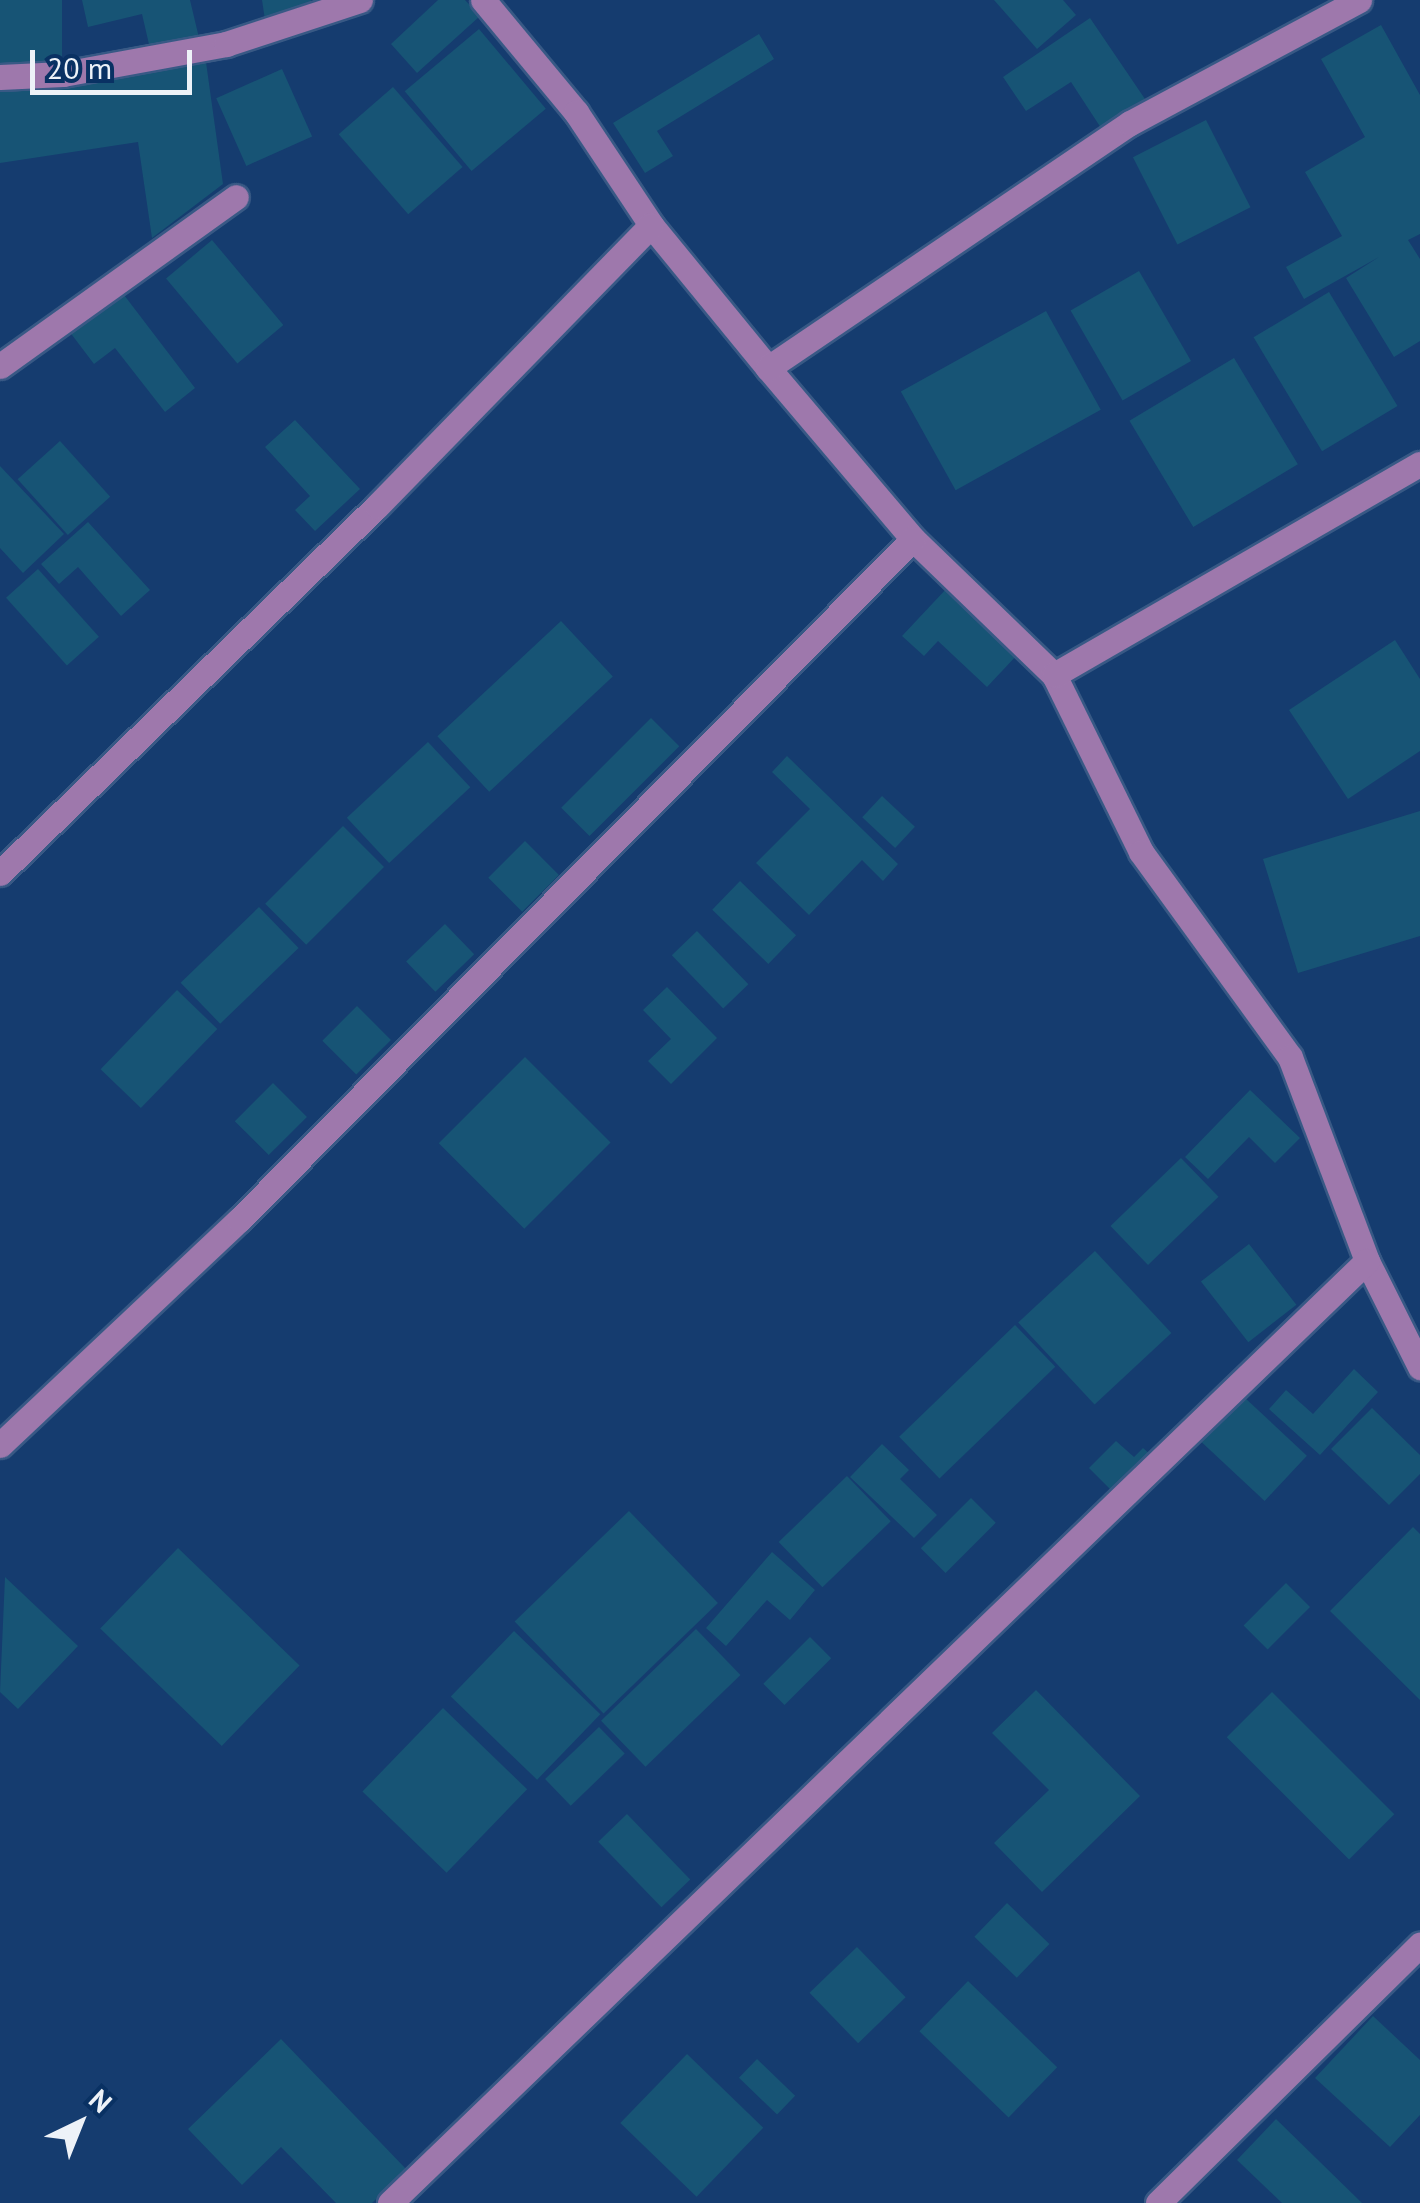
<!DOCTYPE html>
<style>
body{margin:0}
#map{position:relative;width:1420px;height:2203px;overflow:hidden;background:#153c6f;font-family:"PT Sans",sans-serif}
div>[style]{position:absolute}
.building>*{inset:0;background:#175475;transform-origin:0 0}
.roads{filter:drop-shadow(2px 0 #385985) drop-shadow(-2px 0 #385985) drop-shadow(0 2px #385985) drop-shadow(0 -2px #385985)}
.minor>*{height:25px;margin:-12.5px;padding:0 12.5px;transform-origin:12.5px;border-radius:12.5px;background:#9e78ac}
span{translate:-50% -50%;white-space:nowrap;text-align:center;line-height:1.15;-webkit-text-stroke:9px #093163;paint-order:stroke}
.north{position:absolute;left:30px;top:2073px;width:100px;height:100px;-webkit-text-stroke:8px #093163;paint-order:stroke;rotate:43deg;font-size:28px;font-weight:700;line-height:40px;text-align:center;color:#edf2f8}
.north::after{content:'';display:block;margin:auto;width:35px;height:45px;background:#edf2f8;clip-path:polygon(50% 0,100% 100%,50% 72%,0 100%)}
.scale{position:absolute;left:30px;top:50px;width:162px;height:45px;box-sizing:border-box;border:5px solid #edf2f8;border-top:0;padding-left:12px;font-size:30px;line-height:35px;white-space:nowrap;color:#edf2f8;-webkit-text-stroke:8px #093163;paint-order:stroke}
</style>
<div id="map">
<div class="building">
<i style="left:0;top:0;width:62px;height:66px"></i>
<i style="clip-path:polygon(82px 0,190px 0,200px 42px,151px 53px,142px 14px,88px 27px)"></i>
<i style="clip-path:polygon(262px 0,311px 0,313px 11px,265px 20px)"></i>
<i style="clip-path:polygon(438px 0,465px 0,480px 16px,417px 73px,391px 44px)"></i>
<i style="clip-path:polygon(994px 0,1063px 0,1076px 15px,1037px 49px)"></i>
<i style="clip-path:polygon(1090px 18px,1145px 99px,1101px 128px,1071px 82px,1026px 111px,1003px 77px)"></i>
<i style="clip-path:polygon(1381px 25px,1420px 95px,1420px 234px,1408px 240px,1420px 259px,1420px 341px,1394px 357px,1346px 278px,1379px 257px,1304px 299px,1286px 267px,1342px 236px,1305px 172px,1365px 137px,1321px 59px)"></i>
<i style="left:479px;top:29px;width:104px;height:97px;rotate:50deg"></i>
<i style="clip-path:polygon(759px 34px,774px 59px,657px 131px,673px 156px,645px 173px,613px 123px)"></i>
<i style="clip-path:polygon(205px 55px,223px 184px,152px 238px,138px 142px,0 163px,0 86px)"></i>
<i style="left:282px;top:69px;width:74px;height:72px;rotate:66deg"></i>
<i style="left:393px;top:87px;width:106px;height:72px;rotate:49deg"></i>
<i style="left:1206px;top:120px;width:98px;height:82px;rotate:63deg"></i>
<i style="left:212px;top:240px;width:111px;height:60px;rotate:50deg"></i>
<i style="left:1139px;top:271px;width:104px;height:79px;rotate:60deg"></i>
<i style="clip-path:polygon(121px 291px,195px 388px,165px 412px,115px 348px,94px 364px,69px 331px)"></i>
<i style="left:1329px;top:292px;width:133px;height:88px;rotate:59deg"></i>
<i style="left:1046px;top:311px;width:113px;height:166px;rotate:61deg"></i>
<i style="left:1234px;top:358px;width:124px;height:122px;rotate:59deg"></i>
<i style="clip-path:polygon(295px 420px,360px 489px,315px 531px,295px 510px,310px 496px,265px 447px)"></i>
<i style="left:60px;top:441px;width:75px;height:57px;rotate:48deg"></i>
<i style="clip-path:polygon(0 466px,64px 534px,23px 573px,0 548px)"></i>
<i style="clip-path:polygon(88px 522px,150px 590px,121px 616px,78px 567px,59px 584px,41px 564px)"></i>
<i style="left:38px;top:569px;width:91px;height:43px;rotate:48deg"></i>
<i style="clip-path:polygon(948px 587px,1019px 653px,987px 687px,938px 641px,924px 656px,902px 636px)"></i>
<i style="left:561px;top:621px;width:76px;height:169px;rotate:47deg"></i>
<i style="clip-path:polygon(1395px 640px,1420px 679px,1420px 751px,1348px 799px,1289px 710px)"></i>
<i style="left:651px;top:718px;width:40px;height:127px;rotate:45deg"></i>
<i style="left:428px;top:742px;width:62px;height:111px;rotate:47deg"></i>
<i style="clip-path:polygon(787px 756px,898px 864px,883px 881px,862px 860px,809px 915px,756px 863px,810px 809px,772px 772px)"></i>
<i style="left:882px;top:796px;width:45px;height:29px;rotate:43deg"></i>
<i style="clip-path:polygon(1420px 811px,1420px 936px,1298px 973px,1263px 859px)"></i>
<i style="left:343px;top:826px;width:58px;height:110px;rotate:45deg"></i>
<i style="left:525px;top:841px;width:48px;height:52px;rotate:45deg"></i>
<i style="left:740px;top:881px;width:78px;height:40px;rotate:44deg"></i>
<i style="left:259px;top:907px;width:57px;height:109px;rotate:46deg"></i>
<i style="left:445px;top:924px;width:42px;height:54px;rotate:46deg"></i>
<i style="left:697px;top:931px;width:74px;height:35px;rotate:46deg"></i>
<i style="clip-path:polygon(667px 987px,717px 1038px,671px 1084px,648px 1061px,671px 1039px,643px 1010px)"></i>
<i style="left:177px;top:990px;width:56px;height:110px;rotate:44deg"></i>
<i style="left:357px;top:1006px;width:48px;height:49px;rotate:45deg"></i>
<i style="left:525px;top:1057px;width:121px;height:122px;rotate:45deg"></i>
<i style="left:273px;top:1083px;width:48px;height:54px;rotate:45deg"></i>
<i style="clip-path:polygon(1250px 1090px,1300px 1138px,1275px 1163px,1249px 1137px,1208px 1179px,1185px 1157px)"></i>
<i style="left:1181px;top:1158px;width:54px;height:98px;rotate:46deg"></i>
<i style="left:1249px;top:1244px;width:77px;height:61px;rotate:52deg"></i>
<i style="left:1095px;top:1251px;width:112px;height:105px;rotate:47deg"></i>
<i style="left:1015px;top:1325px;width:58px;height:161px;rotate:46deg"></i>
<i style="clip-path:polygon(1354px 1369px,1378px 1392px,1320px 1455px,1269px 1409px,1286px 1390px,1313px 1414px)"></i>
<i style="left:1244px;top:1397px;width:86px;height:62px;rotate:43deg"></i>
<i style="clip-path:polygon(1372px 1408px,1420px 1455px,1420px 1474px,1389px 1505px,1331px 1449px)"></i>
<i style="clip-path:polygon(1116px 1441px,1134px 1457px,1143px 1448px,1153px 1457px,1116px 1495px,1089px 1468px)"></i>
<i style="clip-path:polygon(882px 1444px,909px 1470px,900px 1479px,937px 1515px,914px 1538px,850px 1477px)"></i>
<i style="left:847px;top:1476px;width:63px;height:95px;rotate:46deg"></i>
<i style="left:971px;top:1498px;width:35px;height:71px;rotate:45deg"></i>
<i style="left:629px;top:1511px;width:128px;height:159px;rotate:46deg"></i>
<i style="clip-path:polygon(1413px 1527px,1420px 1534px,1420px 1700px,1330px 1611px)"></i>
<i style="left:178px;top:1548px;width:169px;height:112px;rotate:44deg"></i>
<i style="clip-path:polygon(772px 1552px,815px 1590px,790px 1620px,767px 1600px,726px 1646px,706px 1628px)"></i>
<i style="clip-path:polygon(5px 1577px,78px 1646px,18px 1709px,0 1692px)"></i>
<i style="left:1286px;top:1583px;width:34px;height:60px;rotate:45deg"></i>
<i style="left:696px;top:1629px;width:64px;height:132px;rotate:46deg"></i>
<i style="left:514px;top:1631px;width:120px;height:91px;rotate:44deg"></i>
<i style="left:810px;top:1637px;width:30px;height:66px;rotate:45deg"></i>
<i style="clip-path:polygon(1036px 1690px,1140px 1796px,1042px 1892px,994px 1843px,1049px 1790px,992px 1733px)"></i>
<i style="left:1272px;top:1692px;width:173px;height:64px;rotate:45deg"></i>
<i style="left:443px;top:1708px;width:117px;height:116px;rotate:44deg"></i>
<i style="left:599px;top:1727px;width:37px;height:75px;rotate:46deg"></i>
<i style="left:627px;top:1814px;width:91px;height:40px;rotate:46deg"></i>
<i style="left:1007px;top:1903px;width:59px;height:47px;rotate:44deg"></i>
<i style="left:857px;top:1947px;width:70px;height:66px;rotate:46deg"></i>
<i style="left:968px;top:1981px;width:124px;height:70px;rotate:44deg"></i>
<i style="clip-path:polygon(1373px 2016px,1420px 2060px,1420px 2115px,1390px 2147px,1315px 2078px)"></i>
<i style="clip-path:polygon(281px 2039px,407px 2170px,372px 2203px,336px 2203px,281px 2147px,242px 2185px,188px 2129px)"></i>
<i style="left:687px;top:2054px;width:106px;height:96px;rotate:44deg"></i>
<i style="left:757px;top:2059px;width:53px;height:26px;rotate:44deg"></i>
<i style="clip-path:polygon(1276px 2119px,1362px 2203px,1282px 2203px,1237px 2160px)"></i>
</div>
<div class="roads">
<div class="minor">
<i style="left:483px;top:0;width:146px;rotate:50.3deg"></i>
<i style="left:576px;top:112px;width:136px;rotate:56.4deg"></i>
<i style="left:651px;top:225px;width:185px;rotate:50.7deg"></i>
<i style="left:768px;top:368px;width:224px;rotate:49.7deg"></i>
<i style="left:913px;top:539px;width:196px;rotate:44deg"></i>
<i style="left:1054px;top:675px;width:197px;rotate:63.8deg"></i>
<i style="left:1141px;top:852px;width:253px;rotate:54deg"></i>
<i style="left:1290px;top:1057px;width:218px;rotate:69.3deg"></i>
<i style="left:1367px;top:1261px;width:119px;rotate:63.4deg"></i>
<i style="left:0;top:77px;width:63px;rotate:-2.7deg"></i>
<i style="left:63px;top:74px;width:166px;rotate:-10.4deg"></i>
<i style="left:226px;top:44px;width:141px;rotate:-18.2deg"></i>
<i style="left:0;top:366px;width:290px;rotate:-35.6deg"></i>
<i style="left:768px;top:368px;width:437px;rotate:-34.1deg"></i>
<i style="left:1130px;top:123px;width:260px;rotate:-28.2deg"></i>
<i style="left:1054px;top:675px;width:422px;rotate:-30deg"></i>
<i style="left:0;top:873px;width:526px;rotate:-44.23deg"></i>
<i style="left:377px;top:506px;width:392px;rotate:-45.7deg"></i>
<i style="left:0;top:1445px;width:328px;rotate:-43.3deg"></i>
<i style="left:239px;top:1220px;width:958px;rotate:-45.3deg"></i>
<i style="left:390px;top:2203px;width:1357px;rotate:-43.96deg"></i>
<i style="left:1158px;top:2203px;width:368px;rotate:-44.6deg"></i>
</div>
</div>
<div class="north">N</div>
<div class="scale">20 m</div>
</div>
